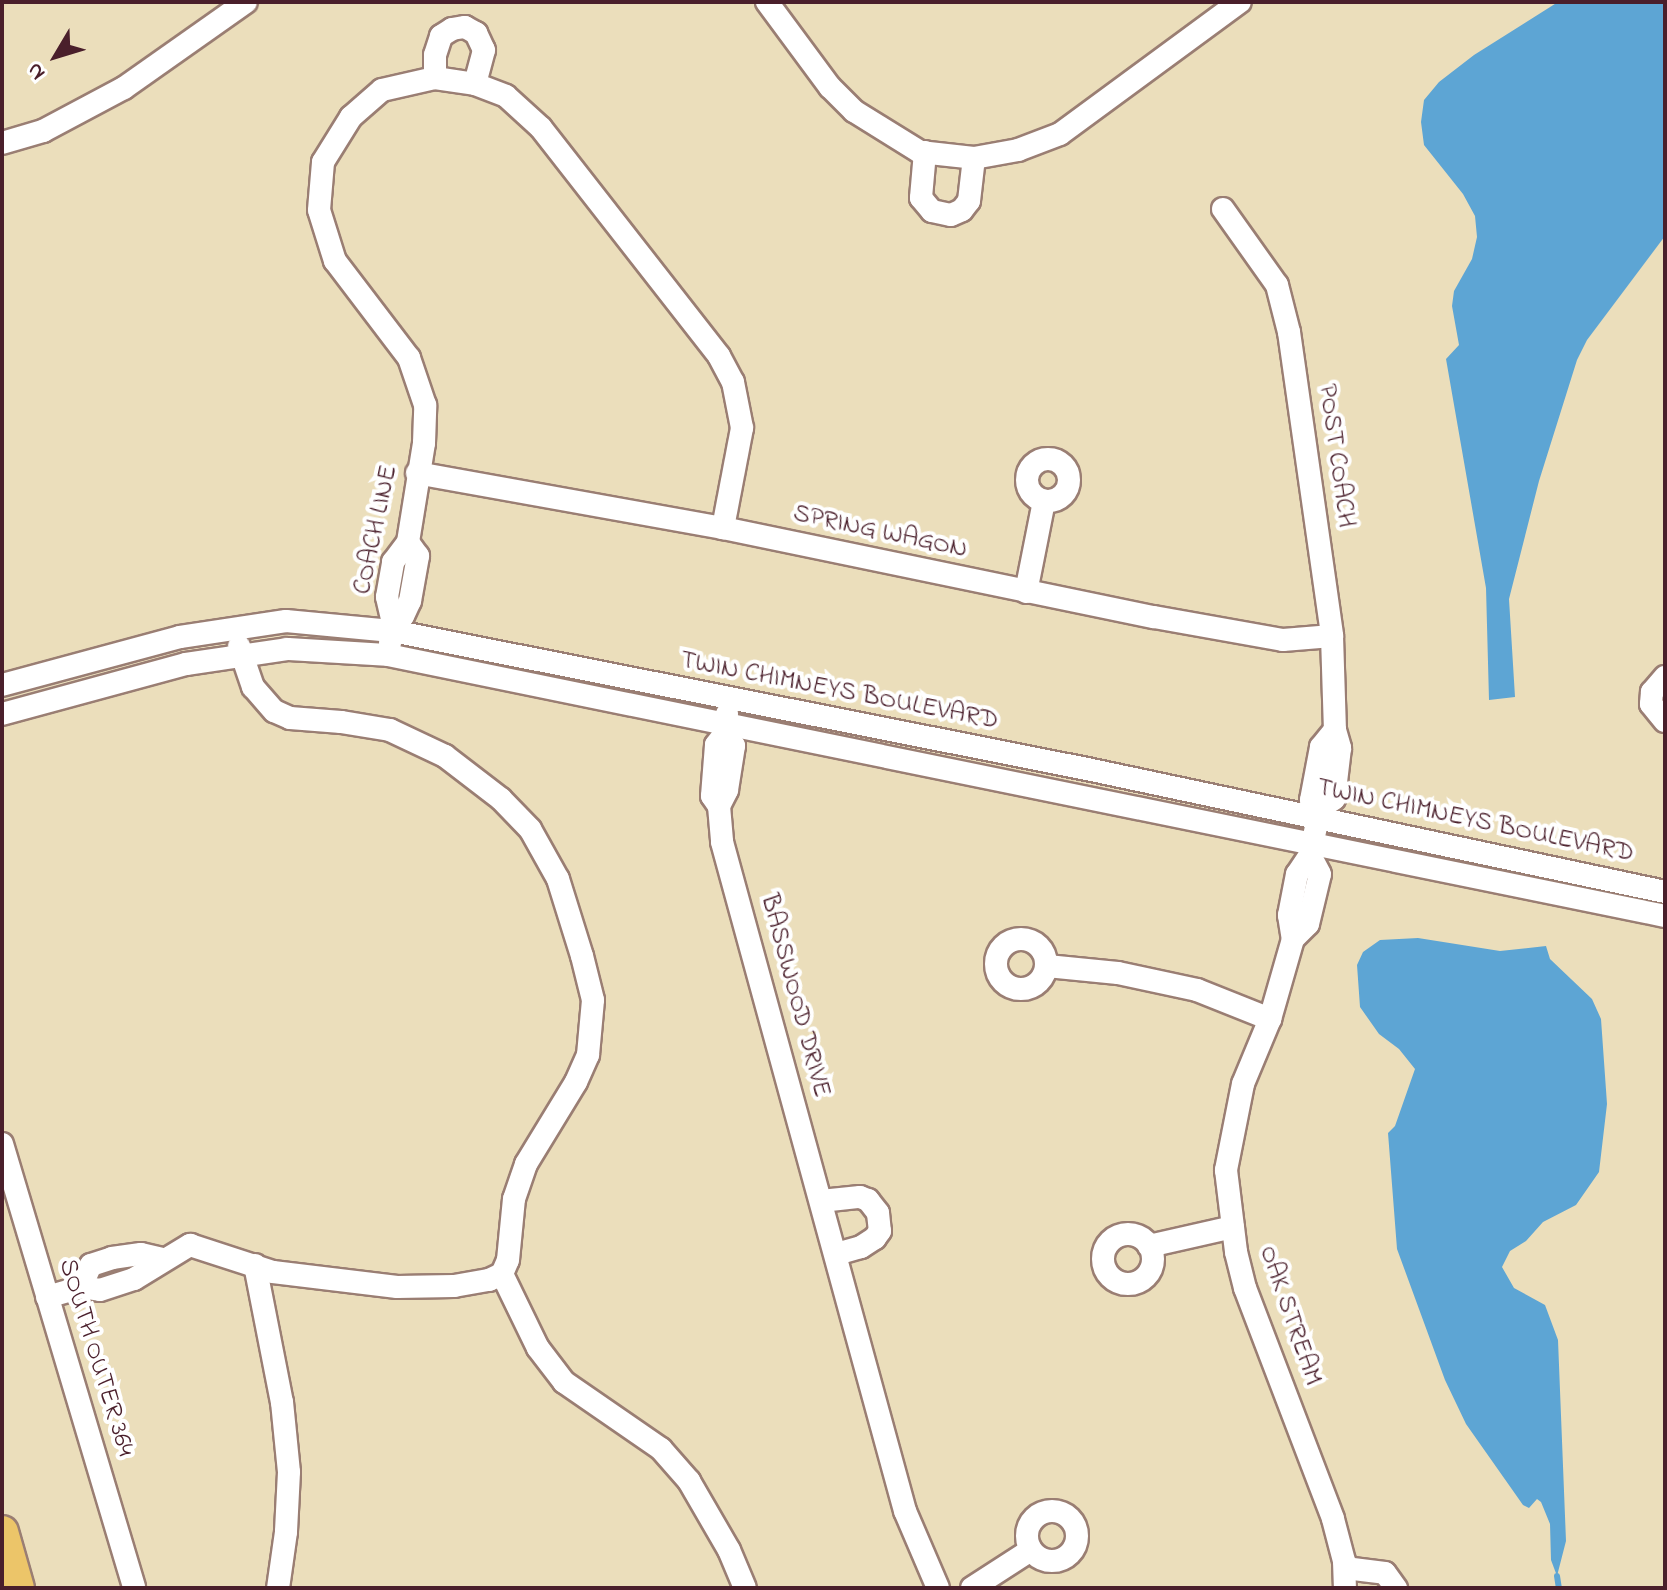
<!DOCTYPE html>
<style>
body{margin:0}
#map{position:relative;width:1667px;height:1590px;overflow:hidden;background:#ebdebb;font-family:"Indie Flower",sans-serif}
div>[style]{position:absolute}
.water>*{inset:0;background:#5da5d4}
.stream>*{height:6px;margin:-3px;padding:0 3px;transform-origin:3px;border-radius:3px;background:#5da5d4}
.roads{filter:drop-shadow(2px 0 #9a7e73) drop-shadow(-2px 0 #9a7e73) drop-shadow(0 2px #9a7e73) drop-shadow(0 -2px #9a7e73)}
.minor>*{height:22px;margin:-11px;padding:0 11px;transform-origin:11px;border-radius:11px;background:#fff}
.minor>.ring{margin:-11px;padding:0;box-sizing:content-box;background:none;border:22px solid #fff;border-radius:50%}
.highway>*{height:32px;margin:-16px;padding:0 16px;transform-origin:16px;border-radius:16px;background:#ecc569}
span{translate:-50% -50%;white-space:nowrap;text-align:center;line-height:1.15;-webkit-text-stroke:8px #fff;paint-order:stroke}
.street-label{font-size:26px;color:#4a1f2b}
.frame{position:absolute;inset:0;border:4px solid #4a1f2b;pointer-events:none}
.north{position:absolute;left:16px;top:16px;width:80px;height:80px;-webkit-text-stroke:6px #fff;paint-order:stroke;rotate:232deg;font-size:22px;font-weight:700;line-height:32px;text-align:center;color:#4a1f2b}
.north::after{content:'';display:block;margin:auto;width:28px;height:36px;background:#4a1f2b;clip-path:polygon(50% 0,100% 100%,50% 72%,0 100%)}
</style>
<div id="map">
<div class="water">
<i style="clip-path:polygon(1558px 2px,1665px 2px,1665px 236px,1587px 340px,1577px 360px,1539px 481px,1509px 599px,1515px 697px,1489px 700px,1486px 588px,1446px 359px,1459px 345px,1452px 306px,1454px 291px,1472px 259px,1477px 237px,1475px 216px,1463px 194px,1424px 145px,1421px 122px,1424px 100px,1439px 82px,1474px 55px)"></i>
<i style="clip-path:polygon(1418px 938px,1500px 951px,1546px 946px,1550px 959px,1592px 999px,1601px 1019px,1607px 1104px,1599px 1172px,1576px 1205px,1543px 1222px,1526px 1241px,1510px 1251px,1502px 1267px,1514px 1288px,1545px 1305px,1558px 1340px,1566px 1541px,1557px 1576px,1551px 1560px,1550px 1524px,1541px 1502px,1537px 1499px,1529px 1508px,1523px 1505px,1466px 1424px,1445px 1380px,1397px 1249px,1388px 1133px,1395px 1126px,1415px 1069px,1399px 1049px,1379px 1034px,1360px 1007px,1357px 965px,1363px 952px,1380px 940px)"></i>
</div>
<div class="stream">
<i style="left:1557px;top:1576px;width:12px;rotate:81deg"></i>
</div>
<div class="roads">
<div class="minor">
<i style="left:767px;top:2px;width:106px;rotate:53.5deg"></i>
<i style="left:830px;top:87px;width:34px;rotate:45deg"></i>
<i style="left:854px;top:111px;width:78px;rotate:31.8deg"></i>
<i style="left:920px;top:152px;width:54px;rotate:6.3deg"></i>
<i style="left:974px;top:158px;width:45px;rotate:-10.3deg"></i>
<i style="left:1018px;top:150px;width:45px;rotate:-20.9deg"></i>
<i style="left:1060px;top:134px;width:223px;rotate:-36.3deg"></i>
<i style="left:435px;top:78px;width:23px;rotate:-90deg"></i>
<i style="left:435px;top:55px;width:20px;rotate:-72deg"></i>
<i style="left:441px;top:36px;width:13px;rotate:-32deg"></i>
<i style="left:452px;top:29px;width:13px;rotate:-9deg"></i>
<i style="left:465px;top:27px;width:13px;rotate:29deg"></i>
<i style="left:476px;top:33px;width:19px;rotate:65deg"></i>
<i style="left:484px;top:50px;width:35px;rotate:105deg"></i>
<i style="left:2px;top:143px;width:43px;rotate:-16.3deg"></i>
<i style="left:43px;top:131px;width:92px;rotate:-28deg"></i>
<i style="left:124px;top:88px;width:149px;rotate:-35.2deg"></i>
<i style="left:925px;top:152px;width:46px;rotate:95deg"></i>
<i style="left:921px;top:198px;width:17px;rotate:50deg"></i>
<i style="left:932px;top:211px;width:19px;rotate:12deg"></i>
<i style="left:951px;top:215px;width:12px;rotate:-24deg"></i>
<i style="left:962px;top:210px;width:11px;rotate:-52deg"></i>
<i style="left:969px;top:201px;width:43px;rotate:-83.4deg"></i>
<i style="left:1223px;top:209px;width:93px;rotate:54.6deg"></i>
<i style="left:1277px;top:285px;width:49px;rotate:75.7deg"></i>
<i style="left:1289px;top:332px;width:307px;rotate:81.9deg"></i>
<i style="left:1332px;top:636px;width:94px;rotate:88.2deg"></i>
<i style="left:1335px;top:730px;width:19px;rotate:74deg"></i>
<i style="left:1340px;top:748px;width:51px;rotate:96.7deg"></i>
<i style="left:1334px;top:799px;width:17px;rotate:147deg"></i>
<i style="left:1320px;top:808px;width:48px;rotate:102deg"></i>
<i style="left:1310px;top:855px;width:23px;rotate:124deg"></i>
<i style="left:1297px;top:874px;width:42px;rotate:101deg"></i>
<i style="left:1289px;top:915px;width:24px;rotate:81deg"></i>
<i style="left:1293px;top:939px;width:83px;rotate:106deg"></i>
<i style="left:1270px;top:1019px;width:70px;rotate:112.6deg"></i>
<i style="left:1243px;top:1084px;width:88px;rotate:101.2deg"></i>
<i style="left:1226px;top:1170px;width:83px;rotate:83deg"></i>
<i style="left:1236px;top:1252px;width:37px;rotate:76deg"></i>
<i style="left:1245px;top:1288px;width:247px;rotate:69.1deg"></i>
<i style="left:1333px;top:1519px;width:43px;rotate:75.3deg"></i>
<i style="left:1344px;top:1561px;width:27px;rotate:88deg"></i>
<i class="ring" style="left:1027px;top:459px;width:20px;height:20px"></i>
<i style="left:417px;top:473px;width:311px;rotate:10.2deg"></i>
<i style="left:723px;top:528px;width:440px;rotate:11.7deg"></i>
<i style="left:1154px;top:617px;width:131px;rotate:10.1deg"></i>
<i style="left:1283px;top:640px;width:49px;rotate:-4.7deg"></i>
<i style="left:1026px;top:592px;width:93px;rotate:-78.8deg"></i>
<i style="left:393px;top:623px;width:12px;rotate:-35deg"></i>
<i style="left:403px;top:616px;width:17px;rotate:-65deg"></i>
<i style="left:410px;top:601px;width:46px;rotate:-79.9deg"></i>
<i style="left:418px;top:556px;width:17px;rotate:-126deg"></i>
<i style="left:390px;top:643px;width:20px;rotate:-81deg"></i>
<i style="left:393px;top:623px;width:27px;rotate:-103deg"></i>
<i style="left:387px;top:597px;width:36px;rotate:-80deg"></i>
<i style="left:393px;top:562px;width:25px;rotate:-53deg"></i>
<i style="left:408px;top:542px;width:100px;rotate:-80.8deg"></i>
<i style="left:424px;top:443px;width:38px;rotate:-88deg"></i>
<i style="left:425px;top:405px;width:50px;rotate:-108.8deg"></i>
<i style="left:409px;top:358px;width:122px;rotate:-127.3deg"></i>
<i style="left:335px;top:261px;width:53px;rotate:-107.4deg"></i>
<i style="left:319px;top:210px;width:48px;rotate:-85.2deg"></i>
<i style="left:323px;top:162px;width:53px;rotate:-58.1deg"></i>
<i style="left:351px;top:117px;width:41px;rotate:-41.1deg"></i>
<i style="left:382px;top:90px;width:54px;rotate:-12.8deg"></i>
<i style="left:435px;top:78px;width:40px;rotate:8.5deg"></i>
<i style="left:475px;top:84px;width:33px;rotate:21deg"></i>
<i style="left:506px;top:96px;width:47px;rotate:42.4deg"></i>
<i style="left:541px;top:128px;width:289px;rotate:52deg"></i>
<i style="left:719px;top:356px;width:30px;rotate:62deg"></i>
<i style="left:733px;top:382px;width:47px;rotate:78.9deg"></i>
<i style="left:742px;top:428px;width:102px;rotate:100.8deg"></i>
<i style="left:1665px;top:677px;width:20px;rotate:131deg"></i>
<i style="left:1652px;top:692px;width:12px;rotate:95deg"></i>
<i style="left:1651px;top:704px;width:22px;rotate:51deg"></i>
<i style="left:2px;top:685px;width:184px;rotate:-15.1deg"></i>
<i style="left:180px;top:637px;width:107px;rotate:-8.6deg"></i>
<i style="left:286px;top:621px;width:106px;rotate:5.4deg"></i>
<i style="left:392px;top:631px;width:709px;rotate:11.23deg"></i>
<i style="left:1087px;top:769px;width:591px;rotate:12.01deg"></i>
<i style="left:2px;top:714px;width:191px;rotate:-15.2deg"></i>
<i style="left:186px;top:664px;width:102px;rotate:-8.4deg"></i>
<i style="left:287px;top:649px;width:101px;rotate:3.4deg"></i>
<i style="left:388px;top:655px;width:1303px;rotate:11.55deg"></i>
<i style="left:727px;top:714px;width:19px;rotate:96deg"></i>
<i style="left:725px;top:733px;width:15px;rotate:127deg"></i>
<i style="left:716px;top:745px;width:51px;rotate:94.5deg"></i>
<i style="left:712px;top:796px;width:12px;rotate:55deg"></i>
<i style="left:719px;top:806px;width:36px;rotate:85deg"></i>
<i style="left:722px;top:842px;width:694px;rotate:74.7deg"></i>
<i style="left:905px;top:1511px;width:84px;rotate:66.8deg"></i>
<i style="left:719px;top:806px;width:18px;rotate:-63deg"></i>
<i style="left:727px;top:790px;width:45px;rotate:-81deg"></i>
<i style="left:734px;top:746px;width:16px;rotate:-125deg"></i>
<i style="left:1320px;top:808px;width:12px;rotate:-138deg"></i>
<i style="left:1311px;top:800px;width:54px;rotate:-79.3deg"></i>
<i style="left:1321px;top:747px;width:22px;rotate:-51deg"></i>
<i class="ring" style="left:996px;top:939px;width:28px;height:28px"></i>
<i style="left:1293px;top:939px;width:21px;rotate:-45deg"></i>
<i style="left:1308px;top:924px;width:51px;rotate:-76.5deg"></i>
<i style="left:1320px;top:874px;width:21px;rotate:-118deg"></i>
<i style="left:1047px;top:966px;width:71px;rotate:5.6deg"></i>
<i style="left:1118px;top:973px;width:81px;rotate:12.1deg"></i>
<i style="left:1197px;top:990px;width:79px;rotate:21.7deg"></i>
<i style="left:2px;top:1144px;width:463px;rotate:73.4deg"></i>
<i style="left:821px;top:1201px;width:39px;rotate:-6deg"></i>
<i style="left:860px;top:1197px;width:9px;rotate:21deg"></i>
<i style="left:868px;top:1200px;width:16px;rotate:52deg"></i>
<i style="left:878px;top:1213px;width:18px;rotate:84deg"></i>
<i style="left:880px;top:1231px;width:9px;rotate:126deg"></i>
<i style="left:875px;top:1238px;width:17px;rotate:147deg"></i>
<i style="left:861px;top:1247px;width:26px;rotate:164deg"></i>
<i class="ring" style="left:1103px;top:1234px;width:28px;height:28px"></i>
<i style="left:1149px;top:1246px;width:86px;rotate:-12.7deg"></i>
<i style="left:255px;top:1265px;width:140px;rotate:78.9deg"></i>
<i style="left:282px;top:1402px;width:70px;rotate:84.3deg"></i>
<i style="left:289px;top:1472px;width:60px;rotate:92.9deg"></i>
<i style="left:286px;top:1532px;width:57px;rotate:98.1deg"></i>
<i style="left:502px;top:1274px;width:82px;rotate:64.1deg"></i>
<i style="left:538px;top:1348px;width:43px;rotate:52.6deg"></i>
<i style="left:564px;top:1382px;width:118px;rotate:34.6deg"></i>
<i style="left:661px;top:1449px;width:43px;rotate:48.8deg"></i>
<i style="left:689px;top:1481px;width:80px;rotate:59.9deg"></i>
<i style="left:729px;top:1550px;width:41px;rotate:67.2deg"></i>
<i style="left:81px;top:1287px;width:24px;rotate:-66deg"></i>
<i style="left:91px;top:1265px;width:22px;rotate:-18deg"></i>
<i style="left:112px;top:1258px;width:29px;rotate:-8deg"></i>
<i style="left:141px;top:1254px;width:22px;rotate:13deg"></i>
<i style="left:47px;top:1297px;width:35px;rotate:-16deg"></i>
<i style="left:81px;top:1287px;width:19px;rotate:9deg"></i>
<i style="left:100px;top:1290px;width:36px;rotate:-18deg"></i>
<i style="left:134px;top:1279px;width:66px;rotate:-31.3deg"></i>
<i style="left:190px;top:1245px;width:87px;rotate:18deg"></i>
<i style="left:273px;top:1272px;width:125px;rotate:6.9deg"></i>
<i style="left:397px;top:1287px;width:57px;rotate:-1deg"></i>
<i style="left:454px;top:1286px;width:36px;rotate:-10deg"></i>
<i style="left:489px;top:1280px;width:14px;rotate:-25deg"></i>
<i style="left:502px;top:1274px;width:15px;rotate:-67deg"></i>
<i style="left:508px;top:1260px;width:61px;rotate:-84.4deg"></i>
<i style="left:514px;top:1199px;width:37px;rotate:-71deg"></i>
<i style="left:526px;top:1164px;width:96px;rotate:-58.6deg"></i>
<i style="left:576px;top:1082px;width:30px;rotate:-66deg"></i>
<i style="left:588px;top:1055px;width:55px;rotate:-84.8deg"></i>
<i style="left:593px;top:1000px;width:45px;rotate:-104deg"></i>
<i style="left:582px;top:956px;width:81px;rotate:-107.3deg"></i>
<i style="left:558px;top:879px;width:57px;rotate:-119.2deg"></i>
<i style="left:530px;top:829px;width:42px;rotate:-134deg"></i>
<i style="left:501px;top:799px;width:71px;rotate:-142.5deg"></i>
<i style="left:445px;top:756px;width:61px;rotate:-154.7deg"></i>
<i style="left:390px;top:730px;width:50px;rotate:-170.7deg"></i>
<i style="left:341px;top:722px;width:51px;rotate:-175.5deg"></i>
<i style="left:290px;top:718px;width:17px;rotate:-156deg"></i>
<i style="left:274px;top:711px;width:32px;rotate:-131deg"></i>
<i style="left:253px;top:687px;width:43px;rotate:-108.9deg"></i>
<i class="ring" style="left:1027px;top:1511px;width:28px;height:28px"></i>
<i style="left:1345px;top:1568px;width:40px;rotate:7.1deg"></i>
<i style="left:1385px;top:1573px;width:19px;rotate:54deg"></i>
<i style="left:972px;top:1588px;width:70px;rotate:-32.8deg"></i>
</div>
<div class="highway">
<i style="left:2px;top:1532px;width:58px;rotate:74.1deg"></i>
</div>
</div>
<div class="street-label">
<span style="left:1335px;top:456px;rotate:82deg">POST COACH</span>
<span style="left:377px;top:530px;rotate:-78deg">COACH LINE</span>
<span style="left:880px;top:533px;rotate:12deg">SPRING WAGON</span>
<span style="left:839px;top:692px;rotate:11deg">TWIN CHIMNEYS BOULEVARD</span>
<span style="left:1475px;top:822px;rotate:12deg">TWIN CHIMNEYS BOULEVARD</span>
<span style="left:794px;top:996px;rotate:75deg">BASSWOOD DRIVE</span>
<span style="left:1289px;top:1316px;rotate:71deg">OAK STREAM</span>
<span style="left:95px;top:1358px;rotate:73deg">SOUTH OUTER 364</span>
</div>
<div class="frame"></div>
<div class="north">N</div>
</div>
